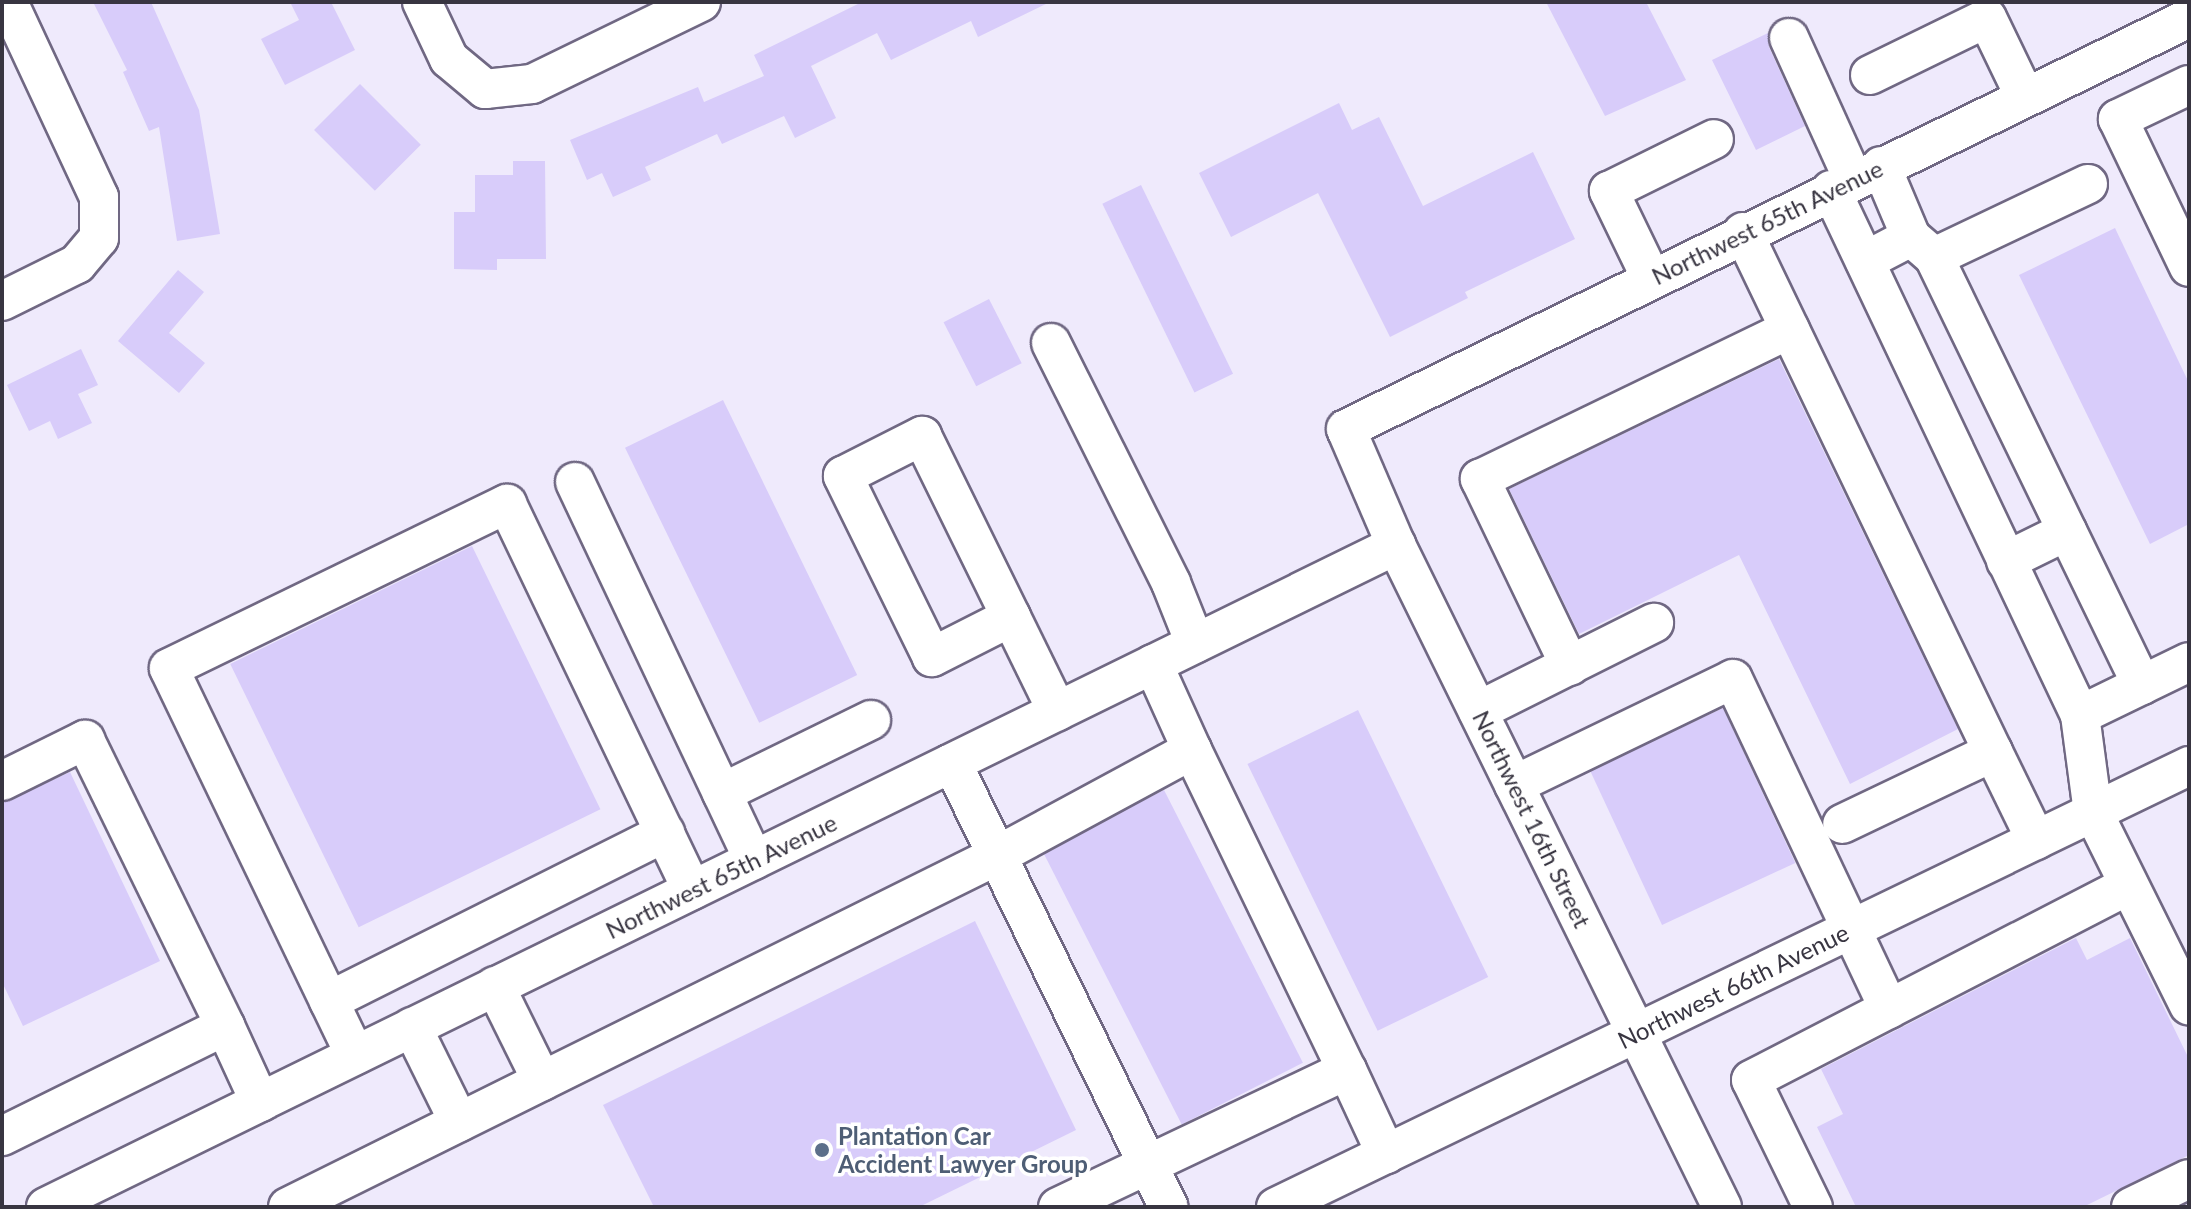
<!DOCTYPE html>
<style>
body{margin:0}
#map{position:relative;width:2191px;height:1209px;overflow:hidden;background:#efeafc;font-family:Lato,sans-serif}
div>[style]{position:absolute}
.building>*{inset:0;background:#d8ccfa;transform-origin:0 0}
.roads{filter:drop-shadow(2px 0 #706883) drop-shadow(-2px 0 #706883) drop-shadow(0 2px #706883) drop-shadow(0 -2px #706883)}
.minor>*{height:38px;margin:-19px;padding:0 19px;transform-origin:19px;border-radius:19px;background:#fff}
.dots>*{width:22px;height:22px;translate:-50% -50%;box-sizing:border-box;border:4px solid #fff;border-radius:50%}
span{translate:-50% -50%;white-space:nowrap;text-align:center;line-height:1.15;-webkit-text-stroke:7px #fff;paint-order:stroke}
.street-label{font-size:24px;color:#383541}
.service-label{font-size:24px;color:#4e5e75;font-weight:700}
.left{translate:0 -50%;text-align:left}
.frame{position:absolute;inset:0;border:4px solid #383541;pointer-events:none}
</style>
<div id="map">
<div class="building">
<i style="clip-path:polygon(93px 2px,151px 2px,199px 110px,220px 234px,177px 241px,159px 127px,149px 131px,123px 72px,127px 70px)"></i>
<i style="clip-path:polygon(290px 2px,331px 2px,355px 50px,285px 85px,261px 39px,299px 20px)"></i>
<i style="clip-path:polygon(862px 2px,1050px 2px,978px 37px,971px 21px,891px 60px,877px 33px,811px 66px,836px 118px,795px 138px,784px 116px,722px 144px,717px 134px,645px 167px,651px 180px,613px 197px,602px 173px,587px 180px,570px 140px,698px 87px,704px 102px,764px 76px,754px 55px)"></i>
<i style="clip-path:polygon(1546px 2px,1646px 2px,1686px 80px,1605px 116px)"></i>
<i style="clip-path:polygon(1768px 33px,1769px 47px,1805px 126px,1756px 150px,1712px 60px)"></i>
<i style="left:360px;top:84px;width:86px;height:65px;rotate:45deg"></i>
<i style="clip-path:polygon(1339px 103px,1352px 130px,1379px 117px,1423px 206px,1533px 152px,1575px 239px,1465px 292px,1468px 298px,1390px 337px,1318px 193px,1231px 237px,1199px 173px)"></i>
<i style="clip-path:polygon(513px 161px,545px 161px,546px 259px,497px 259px,497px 270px,454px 269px,454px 212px,475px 212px,475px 175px,513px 175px)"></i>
<i style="left:1141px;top:185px;width:210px;height:43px;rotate:64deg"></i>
<i style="clip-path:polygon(2115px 228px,2189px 383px,2189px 524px,2150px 544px,2019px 275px)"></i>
<i style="clip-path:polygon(178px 270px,204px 292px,169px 333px,205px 363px,179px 393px,118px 341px)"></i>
<i style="left:989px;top:299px;width:72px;height:51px;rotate:63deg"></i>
<i style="clip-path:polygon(81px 349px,98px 385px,78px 394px,92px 423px,58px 439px,50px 421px,29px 431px,7px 385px)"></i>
<i style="clip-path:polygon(1779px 359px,1958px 729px,1850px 784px,1739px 555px,1579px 634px,1509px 489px)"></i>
<i style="left:723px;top:400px;width:306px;height:109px;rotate:64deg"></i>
<i style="left:472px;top:546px;width:293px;height:269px;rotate:64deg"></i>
<i style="left:1723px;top:708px;width:171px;height:147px;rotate:65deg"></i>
<i style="left:1358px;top:710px;width:297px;height:123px;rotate:64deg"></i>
<i style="clip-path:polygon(70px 772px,160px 961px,23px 1026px,2px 982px,2px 803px)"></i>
<i style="left:1164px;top:790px;width:306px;height:136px;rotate:63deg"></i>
<i style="clip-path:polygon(975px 921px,1076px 1130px,919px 1207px,654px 1207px,603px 1105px)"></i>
<i style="clip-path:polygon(2076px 938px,2087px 960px,2130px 938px,2189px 1059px,2189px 1155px,2083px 1207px,1856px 1207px,1817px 1127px,1843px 1114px,1821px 1069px)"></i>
</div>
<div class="roads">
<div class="minor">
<i style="left:422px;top:2px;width:63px;rotate:64.7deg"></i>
<i style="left:449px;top:59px;width:47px;rotate:39.8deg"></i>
<i style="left:485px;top:89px;width:47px;rotate:-6.1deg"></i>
<i style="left:532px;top:84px;width:188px;rotate:-25.9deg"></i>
<i style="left:1789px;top:38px;width:155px;rotate:65.6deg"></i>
<i style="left:1870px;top:75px;width:130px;rotate:-26deg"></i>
<i style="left:1987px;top:18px;width:88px;rotate:64.3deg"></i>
<i style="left:2189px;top:85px;width:79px;rotate:154.4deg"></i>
<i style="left:2118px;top:119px;width:164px;rotate:64.4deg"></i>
<i style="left:1881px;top:166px;width:77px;rotate:67.1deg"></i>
<i style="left:2088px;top:184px;width:170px;rotate:154.6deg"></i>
<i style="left:1934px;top:257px;width:476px;rotate:64.1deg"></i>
<i style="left:1831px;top:190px;width:581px;rotate:64.63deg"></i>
<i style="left:2080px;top:715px;width:98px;rotate:82.4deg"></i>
<i style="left:2093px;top:812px;width:216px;rotate:63.6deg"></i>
<i style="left:1743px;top:232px;width:577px;rotate:64.32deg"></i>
<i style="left:1993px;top:752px;width:167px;rotate:154.5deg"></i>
<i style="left:1865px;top:261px;width:52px;rotate:-27.6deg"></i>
<i style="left:1911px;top:237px;width:30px;rotate:41deg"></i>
<i style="left:1651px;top:278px;width:97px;rotate:-115.8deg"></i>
<i style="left:1609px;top:191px;width:117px;rotate:-26.3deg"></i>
<i style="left:2px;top:301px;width:84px;rotate:-26.3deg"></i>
<i style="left:77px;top:264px;width:34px;rotate:-50deg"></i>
<i style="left:99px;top:238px;width:41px;rotate:-90deg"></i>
<i style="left:99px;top:197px;width:215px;rotate:-115deg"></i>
<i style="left:1051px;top:343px;width:268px;rotate:63.4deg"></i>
<i style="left:1171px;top:583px;width:65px;rotate:68.2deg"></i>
<i style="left:575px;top:482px;width:418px;rotate:64.7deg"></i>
<i style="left:2006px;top:561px;width:68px;rotate:-26.2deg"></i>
<i style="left:1011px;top:617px;width:89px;rotate:153.1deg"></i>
<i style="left:932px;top:657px;width:202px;rotate:-116.2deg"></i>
<i style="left:843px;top:476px;width:89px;rotate:-26.9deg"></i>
<i style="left:922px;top:436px;width:202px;rotate:63.8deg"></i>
<i style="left:1011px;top:617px;width:105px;rotate:63.9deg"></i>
<i style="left:1153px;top:664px;width:94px;rotate:65.6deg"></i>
<i style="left:1570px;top:666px;width:208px;rotate:-115.7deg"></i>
<i style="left:1480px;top:479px;width:344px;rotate:-25.8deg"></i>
<i style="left:1478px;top:711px;width:197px;rotate:-26.6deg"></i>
<i style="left:2080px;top:715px;width:121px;rotate:-25.9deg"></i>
<i style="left:1993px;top:752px;width:98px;rotate:64deg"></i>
<i style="left:952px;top:763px;width:494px;rotate:64deg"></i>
<i style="left:2px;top:781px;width:93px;rotate:-26.3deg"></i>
<i style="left:85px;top:740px;width:318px;rotate:63.9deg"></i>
<i style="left:225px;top:1026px;width:249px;rotate:153.7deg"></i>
<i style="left:1514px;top:785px;width:243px;rotate:-25.8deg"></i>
<i style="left:1733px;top:679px;width:365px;rotate:64.7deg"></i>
<i style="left:722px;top:793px;width:166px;rotate:-26.1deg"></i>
<i style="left:495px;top:986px;width:106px;rotate:63.7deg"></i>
<i style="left:329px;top:1001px;width:376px;rotate:-26.6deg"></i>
<i style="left:225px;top:1026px;width:84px;rotate:65.3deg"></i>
<i style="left:412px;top:1027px;width:106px;rotate:63.7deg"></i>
<i style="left:355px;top:1055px;width:429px;rotate:-115.7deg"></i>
<i style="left:169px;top:668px;width:376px;rotate:-25.9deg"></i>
<i style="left:507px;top:504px;width:428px;rotate:64.4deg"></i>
<i style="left:1347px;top:1070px;width:93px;rotate:65.1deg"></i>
<i style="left:46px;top:1207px;width:1504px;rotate:-26.12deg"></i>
<i style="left:288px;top:1207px;width:790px;rotate:-26.37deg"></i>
<i style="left:996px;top:856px;width:223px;rotate:-28.4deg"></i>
<i style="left:1192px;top:750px;width:356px;rotate:64.2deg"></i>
<i style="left:1347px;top:1070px;width:320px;rotate:154.6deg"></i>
<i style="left:1276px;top:1207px;width:1014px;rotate:-25.78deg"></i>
<i style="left:1722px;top:1207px;width:738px;rotate:-116.22deg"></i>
<i style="left:1396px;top:545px;width:126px;rotate:-113.3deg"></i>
<i style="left:1346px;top:429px;width:938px;rotate:-25.99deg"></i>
<i style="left:1813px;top:1207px;width:141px;rotate:-116deg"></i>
<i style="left:1751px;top:1080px;width:425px;rotate:-27.3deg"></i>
<i style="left:2131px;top:1207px;width:64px;rotate:-25.8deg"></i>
</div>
</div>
<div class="dots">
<i style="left:822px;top:1150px;background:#5c6f8a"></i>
</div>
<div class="street-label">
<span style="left:1767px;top:222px;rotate:-26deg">Northwest 65th Avenue</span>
<span style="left:1532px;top:819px;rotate:64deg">Northwest 16th Street</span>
<span style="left:721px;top:876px;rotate:-26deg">Northwest 65th Avenue</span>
<span style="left:1733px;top:986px;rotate:-26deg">Northwest 66th Avenue</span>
</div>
<div class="service-label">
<span class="left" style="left:838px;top:1150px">Plantation Car<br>Accident Lawyer Group</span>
</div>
<div class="frame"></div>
</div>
